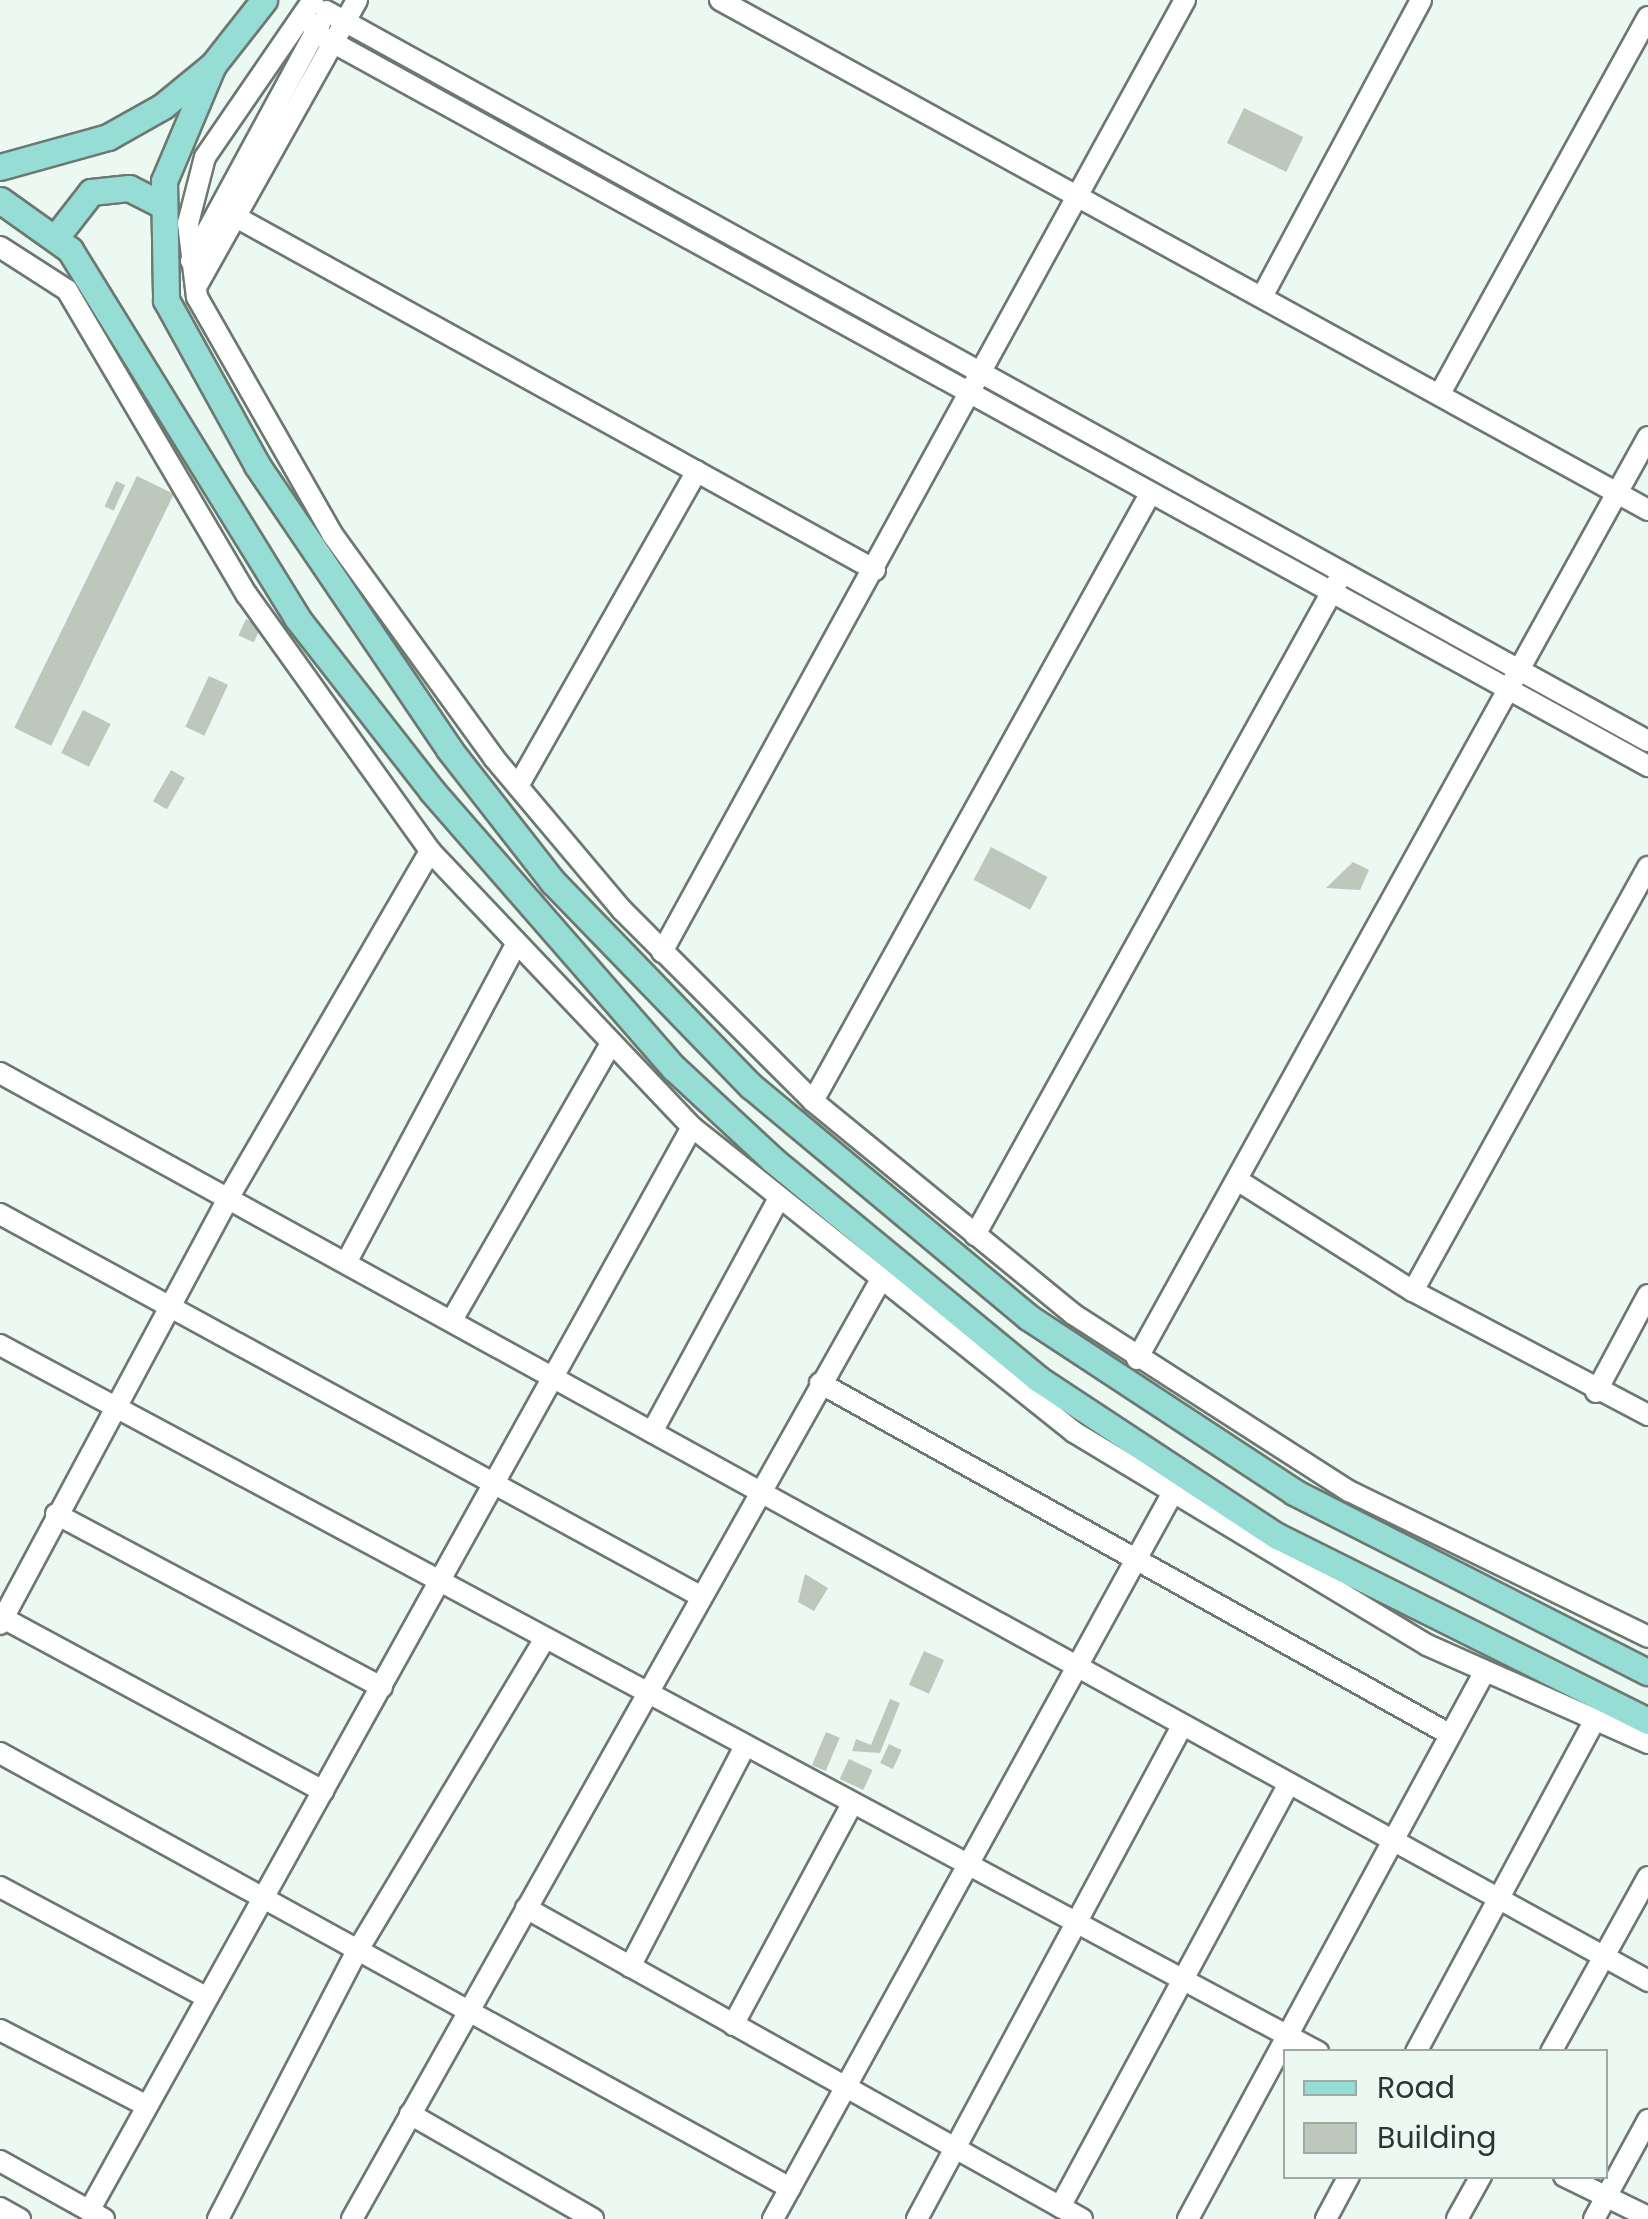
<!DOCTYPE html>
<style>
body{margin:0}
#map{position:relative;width:1648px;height:2219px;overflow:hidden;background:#ebf9f2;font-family:Poppins,sans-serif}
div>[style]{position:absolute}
.building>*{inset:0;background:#bdc7bc;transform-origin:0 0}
.roads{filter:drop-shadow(2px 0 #6c7872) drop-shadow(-2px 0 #6c7872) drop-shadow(0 2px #6c7872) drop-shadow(0 -2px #6c7872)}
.minor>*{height:20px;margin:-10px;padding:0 10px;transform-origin:10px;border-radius:10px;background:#fff}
.major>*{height:25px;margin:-12.5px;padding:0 12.5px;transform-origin:12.5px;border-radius:12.5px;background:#96ddd5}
span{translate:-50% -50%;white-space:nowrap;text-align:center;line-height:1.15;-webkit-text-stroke:9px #ebf9f2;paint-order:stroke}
.legend{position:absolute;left:1283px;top:2049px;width:325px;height:130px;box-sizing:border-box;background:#ebf9f2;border:2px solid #a0aaa5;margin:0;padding:12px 18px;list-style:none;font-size:30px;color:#2f3432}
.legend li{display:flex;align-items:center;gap:20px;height:50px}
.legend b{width:50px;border:2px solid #a0aaa5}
</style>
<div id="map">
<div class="building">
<i style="left:1244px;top:108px;width:66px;height:39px;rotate:26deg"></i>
<i style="left:137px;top:476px;width:41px;height:280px;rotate:26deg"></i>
<i style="left:116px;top:481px;width:10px;height:28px;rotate:24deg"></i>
<i style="left:246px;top:619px;width:17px;height:18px;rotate:25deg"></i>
<i style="left:209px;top:676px;width:21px;height:56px;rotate:25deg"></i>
<i style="left:83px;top:710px;width:31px;height:48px;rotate:27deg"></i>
<i style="left:171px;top:770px;width:16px;height:36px;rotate:30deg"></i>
<i style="left:991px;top:847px;width:64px;height:37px;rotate:28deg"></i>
<i style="clip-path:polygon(1353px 862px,1369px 870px,1360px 890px,1326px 888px)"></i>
<i style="clip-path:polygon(805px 1574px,828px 1588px,814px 1611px,798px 1602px)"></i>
<i style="left:924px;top:1651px;width:22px;height:37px;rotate:24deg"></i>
<i style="clip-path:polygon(890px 1699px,900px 1703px,880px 1753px,852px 1751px,856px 1739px,871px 1745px)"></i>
<i style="left:826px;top:1732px;width:15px;height:36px;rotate:23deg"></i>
<i style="left:889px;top:1744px;width:14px;height:21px;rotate:25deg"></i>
<i style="left:849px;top:1759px;width:26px;height:22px;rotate:25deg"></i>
</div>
<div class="roads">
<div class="minor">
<i style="left:313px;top:0;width:191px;rotate:124.5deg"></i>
<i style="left:205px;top:157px;width:68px;rotate:104.4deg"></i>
<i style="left:188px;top:223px;width:75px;rotate:83.1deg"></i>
<i style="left:197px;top:297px;width:273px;rotate:60.3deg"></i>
<i style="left:332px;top:534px;width:276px;rotate:54.1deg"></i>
<i style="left:494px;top:758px;width:199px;rotate:49.9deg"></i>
<i style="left:622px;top:910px;width:270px;rotate:45deg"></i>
<i style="left:813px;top:1101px;width:336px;rotate:39.3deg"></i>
<i style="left:1073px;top:1314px;width:328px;rotate:32.7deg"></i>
<i style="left:1349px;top:1491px;width:333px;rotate:26deg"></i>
<i style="left:720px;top:0;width:1059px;rotate:28.79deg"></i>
<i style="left:326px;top:11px;width:1510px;rotate:28.91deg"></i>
<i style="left:314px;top:32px;width:1523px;rotate:28.82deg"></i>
<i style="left:236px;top:217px;width:730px;rotate:28.92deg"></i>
<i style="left:0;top:247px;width:80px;rotate:32.7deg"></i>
<i style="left:67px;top:290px;width:354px;rotate:59.5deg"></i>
<i style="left:247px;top:595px;width:315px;rotate:54.4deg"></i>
<i style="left:430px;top:851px;width:381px;rotate:46.5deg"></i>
<i style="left:692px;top:1127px;width:489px;rotate:38.6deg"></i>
<i style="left:1074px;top:1432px;width:412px;rotate:31.1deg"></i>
<i style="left:1427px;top:1645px;width:242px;rotate:23.9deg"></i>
<i style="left:191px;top:261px;width:271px;rotate:-61.5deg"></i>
<i style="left:196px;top:287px;width:329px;rotate:-60.7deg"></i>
<i style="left:1264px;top:293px;width:332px;rotate:-61.8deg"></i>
<i style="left:1442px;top:390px;width:426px;rotate:-61.1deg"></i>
<i style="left:518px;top:786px;width:362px;rotate:-60.4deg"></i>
<i style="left:662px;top:952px;width:1086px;rotate:-61.22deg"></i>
<i style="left:0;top:1073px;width:1882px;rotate:28.85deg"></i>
<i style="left:813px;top:1101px;width:694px;rotate:-60.96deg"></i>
<i style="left:1242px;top:1183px;width:202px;rotate:32.3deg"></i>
<i style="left:1413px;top:1291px;width:266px;rotate:27.8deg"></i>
<i style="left:0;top:1214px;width:797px;rotate:28.62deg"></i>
<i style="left:975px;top:1235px;width:748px;rotate:-60.97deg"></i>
<i style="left:347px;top:1261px;width:355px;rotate:-61.9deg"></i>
<i style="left:1413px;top:1291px;width:485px;rotate:-61deg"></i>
<i style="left:452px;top:1320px;width:313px;rotate:-60.1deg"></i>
<i style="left:0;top:1345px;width:1496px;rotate:28.21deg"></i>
<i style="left:1137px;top:1359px;width:1054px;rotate:-61deg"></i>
<i style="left:820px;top:1383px;width:720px;rotate:29.16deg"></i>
<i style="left:1596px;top:1392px;width:110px;rotate:-61.8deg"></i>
<i style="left:652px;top:1432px;width:262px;rotate:-61.5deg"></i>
<i style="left:56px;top:1514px;width:369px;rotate:28deg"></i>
<i style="left:3px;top:1618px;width:364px;rotate:28.4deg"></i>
<i style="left:0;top:1624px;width:487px;rotate:-61.8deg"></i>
<i style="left:230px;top:1195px;width:398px;rotate:-59.8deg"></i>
<i style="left:0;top:1753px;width:902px;rotate:28.84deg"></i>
<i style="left:0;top:1887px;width:234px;rotate:28.1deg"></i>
<i style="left:526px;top:1908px;width:637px;rotate:29.22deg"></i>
<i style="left:630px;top:1967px;width:249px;rotate:-62.5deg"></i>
<i style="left:733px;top:2025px;width:251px;rotate:-61.7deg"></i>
<i style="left:0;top:2030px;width:163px;rotate:27.3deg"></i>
<i style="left:1416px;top:2052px;width:376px;rotate:-61.7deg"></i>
<i style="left:1551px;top:2052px;width:200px;rotate:-61deg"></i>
<i style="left:410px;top:2114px;width:211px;rotate:29.8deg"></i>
<i style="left:0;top:2161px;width:119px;rotate:29.1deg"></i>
<i style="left:1564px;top:2176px;width:93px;rotate:26deg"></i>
<i style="left:1060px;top:2207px;width:480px;rotate:-61.6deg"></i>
<i style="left:0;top:2208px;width:23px;rotate:29deg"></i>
<i style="left:89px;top:2211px;width:1240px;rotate:-60.91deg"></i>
<i style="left:218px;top:2219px;width:300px;rotate:-62.6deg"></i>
<i style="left:356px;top:1953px;width:367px;rotate:-59deg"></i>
<i style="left:352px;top:2219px;width:1074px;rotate:-60.62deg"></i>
<i style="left:773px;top:2219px;width:828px;rotate:-61.17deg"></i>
<i style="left:917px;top:2219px;width:560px;rotate:-61.74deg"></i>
<i style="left:1188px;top:2219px;width:623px;rotate:-61.54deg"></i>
<i style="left:1326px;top:2219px;width:49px;rotate:-61.9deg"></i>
<i style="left:1457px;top:2219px;width:49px;rotate:-60.8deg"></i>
<i style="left:1594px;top:2219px;width:113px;rotate:-61.4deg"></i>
</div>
<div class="major">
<i style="left:213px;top:65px;width:126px;rotate:112.9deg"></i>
<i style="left:164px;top:181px;width:119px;rotate:89deg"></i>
<i style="left:166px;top:300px;width:188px;rotate:61.1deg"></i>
<i style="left:257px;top:465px;width:343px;rotate:55.9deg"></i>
<i style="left:449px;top:749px;width:169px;rotate:52deg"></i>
<i style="left:553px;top:882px;width:284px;rotate:45.9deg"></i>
<i style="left:751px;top:1086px;width:361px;rotate:39.8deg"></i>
<i style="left:1028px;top:1317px;width:318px;rotate:33.3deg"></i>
<i style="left:1294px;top:1492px;width:397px;rotate:27deg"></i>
<i style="left:0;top:167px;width:112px;rotate:-15.5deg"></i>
<i style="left:108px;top:137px;width:63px;rotate:-29.4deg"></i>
<i style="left:163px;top:106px;width:65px;rotate:-39.4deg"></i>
<i style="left:213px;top:65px;width:83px;rotate:-51.9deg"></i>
<i style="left:0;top:200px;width:86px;rotate:35.5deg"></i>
<i style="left:70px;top:250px;width:432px;rotate:58.3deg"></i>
<i style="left:297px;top:618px;width:219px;rotate:52deg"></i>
<i style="left:432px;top:791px;width:368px;rotate:48.9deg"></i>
<i style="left:674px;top:1068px;width:135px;rotate:42.9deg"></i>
<i style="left:773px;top:1160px;width:342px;rotate:39.5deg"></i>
<i style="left:1037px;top:1378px;width:287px;rotate:33.4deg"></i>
<i style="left:1277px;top:1536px;width:415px;rotate:26.5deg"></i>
<i style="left:56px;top:237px;width:57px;rotate:-52.1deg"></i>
<i style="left:91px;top:192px;width:38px;rotate:-6deg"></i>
<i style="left:129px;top:188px;width:37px;rotate:27deg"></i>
</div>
</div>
<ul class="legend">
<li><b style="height:12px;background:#96ddd5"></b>Road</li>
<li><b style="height:28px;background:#bdc7bc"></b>Building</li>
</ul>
</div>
